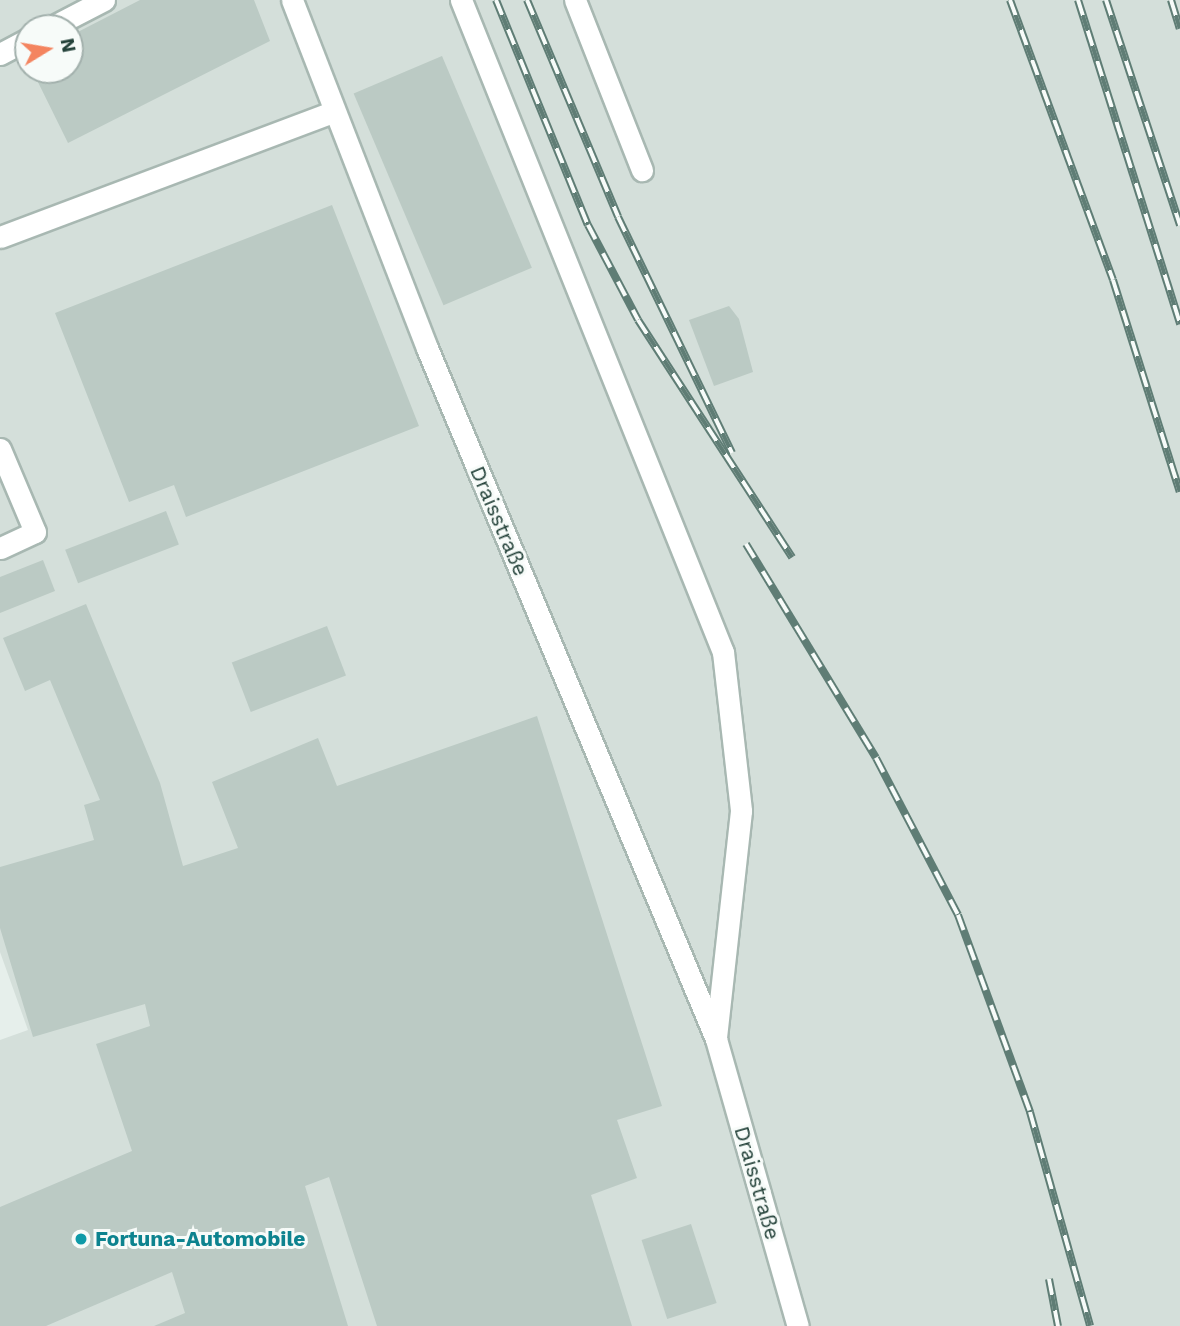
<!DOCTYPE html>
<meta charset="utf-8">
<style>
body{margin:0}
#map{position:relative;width:1180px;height:1326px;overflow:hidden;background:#e6efeb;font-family:"Work Sans",sans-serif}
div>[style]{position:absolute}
.built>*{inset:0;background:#d4dfda}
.building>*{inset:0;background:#bbcac4;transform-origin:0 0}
.roads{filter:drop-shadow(2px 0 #a8b8b2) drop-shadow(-2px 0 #a8b8b2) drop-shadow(0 2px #a8b8b2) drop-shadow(0 -2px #a8b8b2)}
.service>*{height:21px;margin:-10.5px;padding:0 10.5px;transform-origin:10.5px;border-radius:10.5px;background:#fff}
.minor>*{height:21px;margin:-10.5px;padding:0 10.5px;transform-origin:10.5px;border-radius:10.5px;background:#fff}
.rail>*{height:8px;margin-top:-4px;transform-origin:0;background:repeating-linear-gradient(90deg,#f7fbf9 0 16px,#5f7d75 0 32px);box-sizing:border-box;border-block:2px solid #5f7d75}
.dots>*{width:19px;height:19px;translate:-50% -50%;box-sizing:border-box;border:4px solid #f7fbf9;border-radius:50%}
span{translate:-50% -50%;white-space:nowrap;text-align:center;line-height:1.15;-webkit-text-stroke:6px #f7fbf9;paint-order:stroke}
.street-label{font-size:21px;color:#24423a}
.culture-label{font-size:21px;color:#0d838f;font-weight:700}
.left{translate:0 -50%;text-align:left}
.north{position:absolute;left:14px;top:14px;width:70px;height:70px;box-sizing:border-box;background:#f7fbf9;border:2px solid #a3b1ad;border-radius:50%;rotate:79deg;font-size:19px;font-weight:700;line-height:28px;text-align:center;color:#24423a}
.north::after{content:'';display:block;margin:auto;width:24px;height:32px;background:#f4845f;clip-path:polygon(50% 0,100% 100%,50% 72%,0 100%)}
</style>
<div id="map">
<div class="built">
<i style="clip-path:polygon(evenodd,0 0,1180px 0,1180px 1326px,0 1326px,0 1040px,28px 1030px,0 952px,0 0,28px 28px,70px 28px,70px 70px,28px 70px,28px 28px)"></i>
</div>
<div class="building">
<i style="clip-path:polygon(140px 0,254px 0,270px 41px,68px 143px,32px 70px,70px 70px,70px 36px)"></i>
<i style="left:442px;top:56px;width:230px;height:96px;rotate:67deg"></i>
<i style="clip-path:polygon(332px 205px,419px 426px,186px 517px,174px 485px,129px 502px,55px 313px)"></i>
<i style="clip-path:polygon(729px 306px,739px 319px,753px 372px,714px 386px,689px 320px)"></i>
<i style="left:166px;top:511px;width:36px;height:108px;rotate:69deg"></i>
<i style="clip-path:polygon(43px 560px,55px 591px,0 613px,0 577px)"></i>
<i style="clip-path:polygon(86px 604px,160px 783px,183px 866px,238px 848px,212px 782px,318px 738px,337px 786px,537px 716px,662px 1106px,617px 1120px,637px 1178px,591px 1195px,632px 1326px,377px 1326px,329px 1177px,305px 1186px,348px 1326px,154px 1326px,185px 1313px,172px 1272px,46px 1326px,0 1326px,0 1207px,132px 1151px,96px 1044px,150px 1026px,145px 1004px,33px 1037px,0 928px,0 867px,94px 840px,84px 805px,100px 800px,50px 680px,25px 691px,3px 638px)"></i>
<i style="left:327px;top:626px;width:53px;height:102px;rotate:69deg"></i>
<i style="left:691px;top:1224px;width:83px;height:52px;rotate:72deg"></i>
</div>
<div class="roads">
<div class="service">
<i style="left:461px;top:0;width:703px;rotate:68.11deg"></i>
<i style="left:723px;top:652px;width:160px;rotate:83.5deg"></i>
<i style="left:741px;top:811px;width:229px;rotate:96.3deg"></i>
<i style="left:575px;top:0;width:183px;rotate:68.5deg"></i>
<i style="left:50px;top:28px;width:61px;rotate:-27.4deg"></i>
<i style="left:0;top:54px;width:32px;rotate:-28deg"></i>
<i style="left:0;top:237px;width:355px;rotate:-20.6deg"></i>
<i style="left:0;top:449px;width:90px;rotate:67.1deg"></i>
<i style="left:35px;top:532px;width:38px;rotate:155deg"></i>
</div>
<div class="minor">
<i style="left:292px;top:0;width:373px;rotate:68.8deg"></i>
<i style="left:427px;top:348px;width:749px;rotate:67.3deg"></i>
<i style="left:716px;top:1039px;width:298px;rotate:74.1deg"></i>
</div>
</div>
<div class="rail">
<i style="left:496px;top:0;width:243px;rotate:67.8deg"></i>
<i style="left:588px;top:225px;width:107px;rotate:62.2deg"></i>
<i style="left:638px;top:320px;width:283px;rotate:57deg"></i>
<i style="left:527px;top:0;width:235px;rotate:67.2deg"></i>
<i style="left:618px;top:217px;width:262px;rotate:64.2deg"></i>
<i style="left:1010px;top:0;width:298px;rotate:69.8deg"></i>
<i style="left:1113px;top:280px;width:222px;rotate:72.5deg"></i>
<i style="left:1078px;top:0;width:340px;rotate:72.5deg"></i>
<i style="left:1106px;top:0;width:237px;rotate:71.8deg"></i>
<i style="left:1171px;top:0;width:30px;rotate:73deg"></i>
<i style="left:746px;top:544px;width:250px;rotate:58.7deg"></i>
<i style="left:876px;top:758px;width:177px;rotate:62.4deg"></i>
<i style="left:958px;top:915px;width:210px;rotate:69.9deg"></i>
<i style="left:1030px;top:1112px;width:222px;rotate:74.3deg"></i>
<i style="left:1049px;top:1279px;width:48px;rotate:79.2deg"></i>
</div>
<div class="dots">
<i style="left:81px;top:1239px;background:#0f9aa8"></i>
</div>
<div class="street-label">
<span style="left:499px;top:521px;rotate:67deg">Draisstraße</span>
<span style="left:757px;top:1183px;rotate:74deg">Draisstraße</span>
</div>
<div class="culture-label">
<span class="left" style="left:95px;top:1239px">Fortuna-Automobile</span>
</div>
<div class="north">N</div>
</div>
